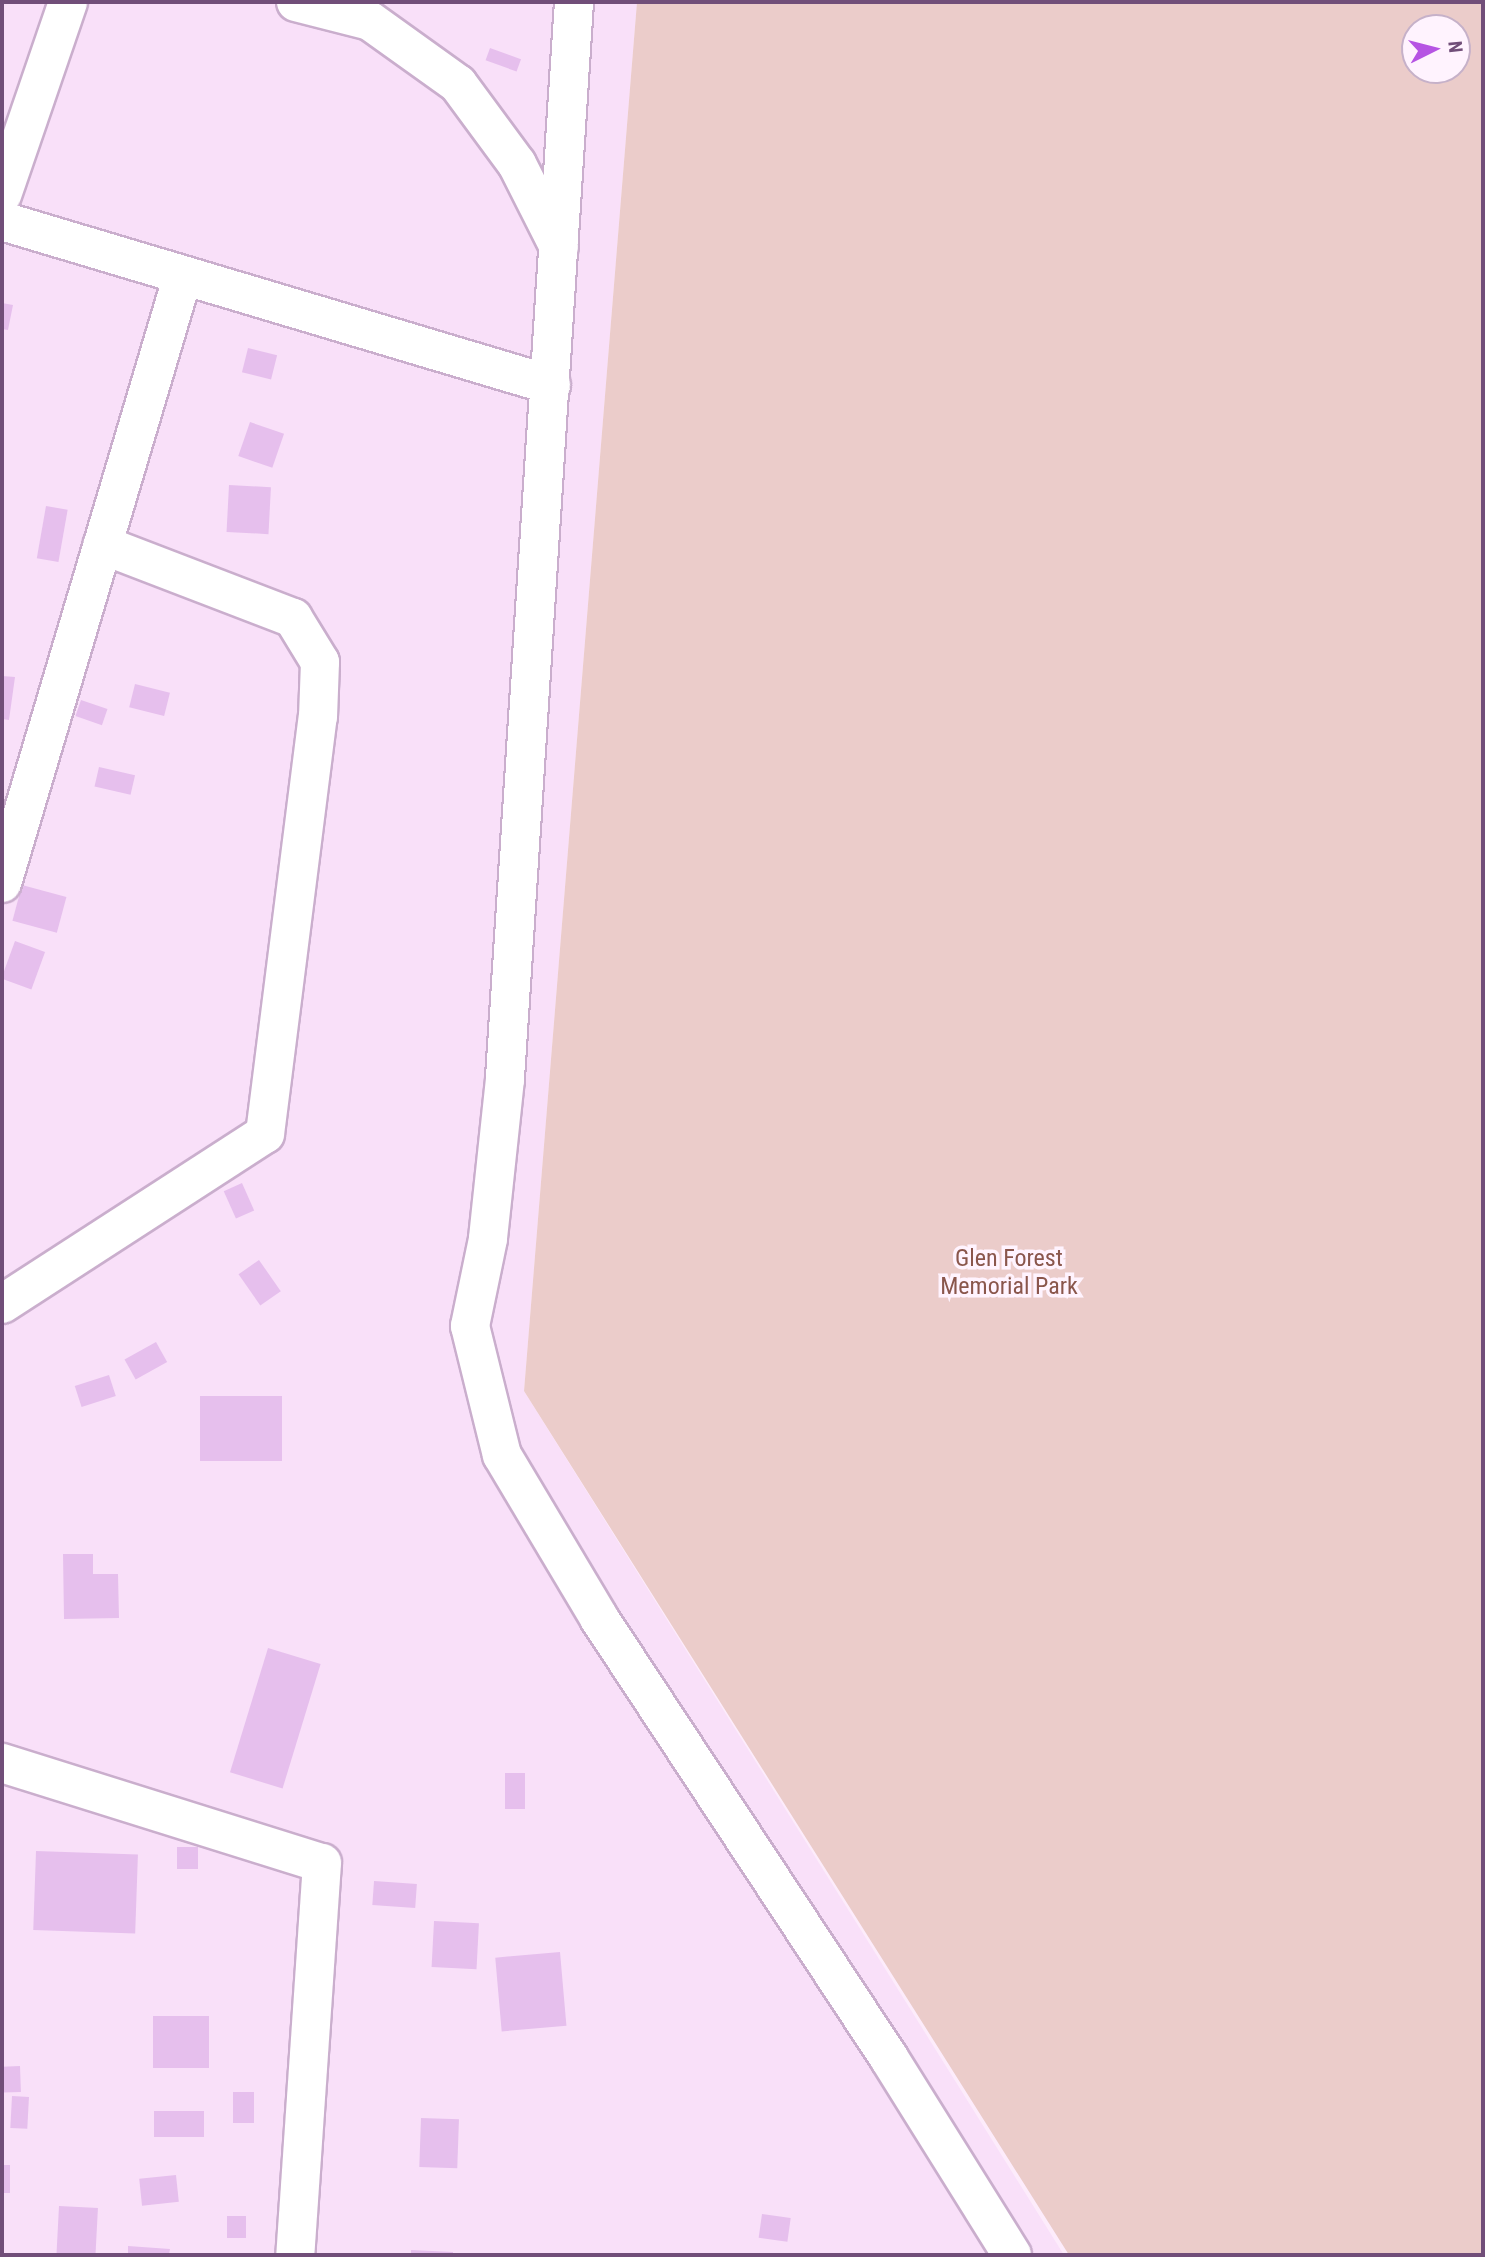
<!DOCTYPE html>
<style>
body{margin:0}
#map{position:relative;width:1485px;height:2257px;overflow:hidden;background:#fdecfb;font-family:"Roboto Condensed",sans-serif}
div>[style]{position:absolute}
.residential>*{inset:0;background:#f9e0f9}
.green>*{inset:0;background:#ebccca}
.building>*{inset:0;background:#e6bfed;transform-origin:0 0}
.roads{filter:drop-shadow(2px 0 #caaecd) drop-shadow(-2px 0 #caaecd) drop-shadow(0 2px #caaecd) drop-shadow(0 -2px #caaecd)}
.street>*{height:38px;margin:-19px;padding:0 19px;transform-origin:19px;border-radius:19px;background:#fff}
.secondary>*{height:38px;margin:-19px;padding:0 19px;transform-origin:19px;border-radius:19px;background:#fff}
span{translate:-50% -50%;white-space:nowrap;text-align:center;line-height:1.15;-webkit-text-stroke:7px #fff3fe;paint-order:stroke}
.park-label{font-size:24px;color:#8a564c}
.frame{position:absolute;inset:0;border:4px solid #714e79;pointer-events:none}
.north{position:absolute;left:1401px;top:14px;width:70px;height:70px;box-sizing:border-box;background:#fff3fe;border:2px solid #c6b1c9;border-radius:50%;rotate:84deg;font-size:19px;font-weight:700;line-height:28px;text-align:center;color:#714e79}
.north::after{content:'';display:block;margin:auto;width:24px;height:32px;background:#b654e3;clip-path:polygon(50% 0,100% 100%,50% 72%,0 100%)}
</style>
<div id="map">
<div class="residential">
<i style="clip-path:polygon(2px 2px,637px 2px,524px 1391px,1064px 2255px,2px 2255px)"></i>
</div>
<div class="green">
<i style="clip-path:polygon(evenodd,637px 2px,1483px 2px,1483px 2255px,1069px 2255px,524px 1391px,637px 2px,1415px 28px,1457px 28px,1457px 70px,1415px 70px,1415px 28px)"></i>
</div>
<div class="building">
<i style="left:490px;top:48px;width:33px;height:13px;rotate:20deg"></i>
<i style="clip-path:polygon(2px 303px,13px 305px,8px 330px,2px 329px)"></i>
<i style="left:248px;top:348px;width:30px;height:25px;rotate:14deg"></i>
<i style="left:250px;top:422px;width:36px;height:36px;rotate:19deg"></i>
<i style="left:229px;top:485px;width:42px;height:47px;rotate:3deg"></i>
<i style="left:46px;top:506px;width:22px;height:53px;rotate:10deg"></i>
<i style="clip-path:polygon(2px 676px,15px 677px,9px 720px,2px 719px)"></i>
<i style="left:135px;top:684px;width:36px;height:24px;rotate:14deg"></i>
<i style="left:81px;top:700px;width:28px;height:17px;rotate:19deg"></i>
<i style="left:99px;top:767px;width:37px;height:20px;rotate:13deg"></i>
<i style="left:22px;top:885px;width:46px;height:37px;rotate:15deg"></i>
<i style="left:15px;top:941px;width:32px;height:40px;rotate:20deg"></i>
<i style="left:242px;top:1183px;width:30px;height:20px;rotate:66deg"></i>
<i style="left:259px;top:1260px;width:38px;height:25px;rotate:55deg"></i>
<i style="left:156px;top:1342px;width:23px;height:36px;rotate:61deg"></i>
<i style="left:109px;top:1375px;width:22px;height:36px;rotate:72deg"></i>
<i style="left:282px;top:1396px;width:65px;height:82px;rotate:90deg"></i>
<i style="clip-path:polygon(63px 1554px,93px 1554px,93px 1574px,118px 1574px,119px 1618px,64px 1619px)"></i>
<i style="left:268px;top:1648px;width:55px;height:130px;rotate:17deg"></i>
<i style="left:505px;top:1773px;width:20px;height:36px"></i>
<i style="left:177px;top:1847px;width:21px;height:22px"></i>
<i style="left:36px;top:1851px;width:102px;height:79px;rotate:2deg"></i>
<i style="left:374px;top:1881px;width:43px;height:24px;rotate:4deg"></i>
<i style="left:434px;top:1921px;width:45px;height:46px;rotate:3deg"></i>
<i style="left:560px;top:1952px;width:74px;height:65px;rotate:85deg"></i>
<i style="left:153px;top:2016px;width:56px;height:52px"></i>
<i style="left:20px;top:2066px;width:26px;height:18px;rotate:88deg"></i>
<i style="left:233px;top:2092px;width:21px;height:31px"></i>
<i style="left:12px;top:2096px;width:17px;height:32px;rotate:3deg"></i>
<i style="left:154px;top:2111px;width:50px;height:26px"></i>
<i style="left:421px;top:2118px;width:38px;height:49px;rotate:2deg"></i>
<i style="left:2px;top:2165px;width:8px;height:28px"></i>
<i style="left:176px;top:2175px;width:27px;height:37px;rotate:84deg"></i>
<i style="left:59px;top:2206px;width:39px;height:47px;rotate:3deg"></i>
<i style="left:762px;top:2214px;width:29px;height:24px;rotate:8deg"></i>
<i style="left:227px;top:2216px;width:19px;height:22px"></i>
<i style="clip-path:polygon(128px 2246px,170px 2249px,169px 2255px,128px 2255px)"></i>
<i style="clip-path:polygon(411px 2250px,453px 2252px,453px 2255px,411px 2255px)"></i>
</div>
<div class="roads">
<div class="street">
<i style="left:296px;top:2px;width:76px;rotate:14.4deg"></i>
<i style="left:370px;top:21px;width:108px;rotate:35.6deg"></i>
<i style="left:458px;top:84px;width:99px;rotate:53.6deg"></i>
<i style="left:517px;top:164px;width:93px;rotate:63.2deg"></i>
<i style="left:2px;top:195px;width:204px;rotate:-71.1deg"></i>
<i style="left:2px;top:221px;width:573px;rotate:16.63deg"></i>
<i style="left:2px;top:883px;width:634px;rotate:-73.42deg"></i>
<i style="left:2px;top:1304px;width:313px;rotate:-32.9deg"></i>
<i style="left:265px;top:1134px;width:420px;rotate:-82.8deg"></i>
<i style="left:318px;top:717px;width:55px;rotate:-87.9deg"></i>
<i style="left:320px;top:662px;width:52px;rotate:-121.5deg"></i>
<i style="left:293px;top:618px;width:204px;rotate:-159deg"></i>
<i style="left:2px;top:1763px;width:335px;rotate:17.4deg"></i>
<i style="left:322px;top:1863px;width:393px;rotate:93.9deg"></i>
</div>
<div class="secondary">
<i style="left:574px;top:2px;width:1079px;rotate:93.67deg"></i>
<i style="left:505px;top:1079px;width:161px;rotate:96.1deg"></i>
<i style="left:488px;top:1239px;width:89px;rotate:101.7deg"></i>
<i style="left:470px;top:1326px;width:133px;rotate:76.1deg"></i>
<i style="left:502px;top:1455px;width:190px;rotate:59.2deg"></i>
<i style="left:599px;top:1618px;width:527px;rotate:56.61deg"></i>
<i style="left:889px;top:2058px;width:232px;rotate:58deg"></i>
</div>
</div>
<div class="park-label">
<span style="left:1009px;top:1273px">Glen Forest<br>Memorial Park</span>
</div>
<div class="frame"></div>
<div class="north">N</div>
</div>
